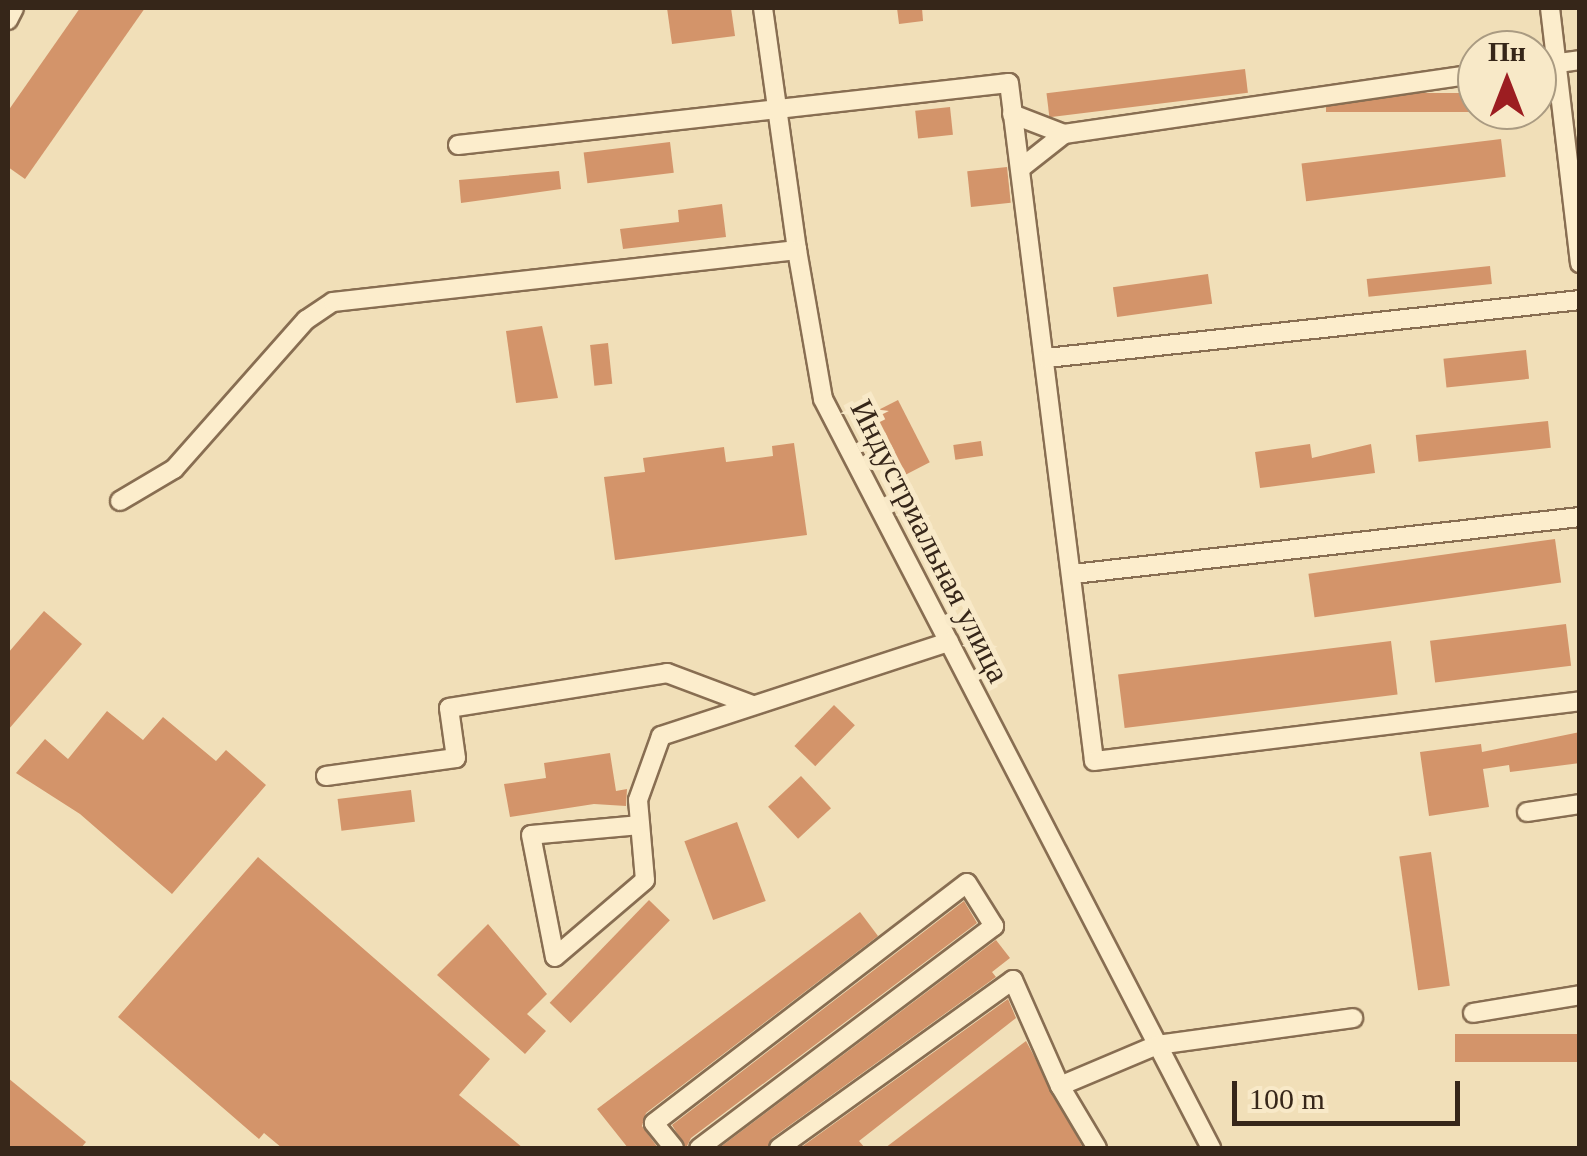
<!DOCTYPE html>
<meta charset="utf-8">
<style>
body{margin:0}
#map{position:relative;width:1587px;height:1156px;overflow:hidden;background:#f1dfb8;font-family:"Times New Roman",serif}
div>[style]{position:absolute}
.building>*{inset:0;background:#d3946a;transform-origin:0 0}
.roads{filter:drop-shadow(2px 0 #886e52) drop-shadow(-2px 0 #886e52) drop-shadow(0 2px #886e52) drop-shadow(0 -2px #886e52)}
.minor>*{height:18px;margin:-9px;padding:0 9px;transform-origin:9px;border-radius:9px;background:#fcedcc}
span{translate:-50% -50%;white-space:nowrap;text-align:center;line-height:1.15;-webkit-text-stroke:10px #f8e9c8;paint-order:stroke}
.street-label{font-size:32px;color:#362619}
.frame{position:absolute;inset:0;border:10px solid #362619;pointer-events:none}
.north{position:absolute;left:1457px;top:30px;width:100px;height:100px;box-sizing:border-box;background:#f8e9c8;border:2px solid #aa9b82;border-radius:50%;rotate:0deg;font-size:28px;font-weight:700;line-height:40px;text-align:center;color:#362619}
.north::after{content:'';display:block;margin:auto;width:35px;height:45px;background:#9c1d21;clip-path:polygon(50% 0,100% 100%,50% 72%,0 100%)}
.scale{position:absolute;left:1232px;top:1081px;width:228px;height:45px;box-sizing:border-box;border:5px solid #362619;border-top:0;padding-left:12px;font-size:30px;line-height:35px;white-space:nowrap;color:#362619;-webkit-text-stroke:8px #f8e9c8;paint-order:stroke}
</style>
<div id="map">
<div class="building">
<i style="clip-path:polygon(80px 8px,145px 8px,25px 179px,8px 167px,8px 111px)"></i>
<i style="clip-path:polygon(667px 8px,731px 8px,735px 36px,672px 44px)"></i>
<i style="clip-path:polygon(897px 8px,922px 8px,923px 21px,899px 24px)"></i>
<i style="left:1245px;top:69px;width:24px;height:200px;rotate:83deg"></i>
<i style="left:1477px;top:93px;width:19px;height:151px;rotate:90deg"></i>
<i style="left:950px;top:107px;width:28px;height:35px;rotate:84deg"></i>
<i style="left:1501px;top:139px;width:38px;height:201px;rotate:83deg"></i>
<i style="left:670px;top:142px;width:31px;height:87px;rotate:83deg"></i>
<i style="left:1007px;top:167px;width:36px;height:40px;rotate:84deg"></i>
<i style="clip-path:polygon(559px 171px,561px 189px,461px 203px,459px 180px)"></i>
<i style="clip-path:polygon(722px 204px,726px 237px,623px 249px,620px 229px,679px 222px,678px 210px)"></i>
<i style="left:1490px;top:266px;width:18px;height:124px;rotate:84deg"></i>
<i style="left:1208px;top:274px;width:30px;height:96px;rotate:82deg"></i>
<i style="clip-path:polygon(542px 326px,558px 398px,516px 403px,506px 331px)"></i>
<i style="left:608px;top:343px;width:41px;height:18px;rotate:84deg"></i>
<i style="left:1526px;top:350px;width:29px;height:83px;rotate:84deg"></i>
<i style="left:898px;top:400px;width:70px;height:43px;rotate:63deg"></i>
<i style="left:1548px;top:421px;width:27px;height:133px;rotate:84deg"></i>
<i style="left:981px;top:441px;width:15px;height:28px;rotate:82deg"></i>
<i style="clip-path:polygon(794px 443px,807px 535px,615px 560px,604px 477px,645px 472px,643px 458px,724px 447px,726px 462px,773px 456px,772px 446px)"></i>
<i style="clip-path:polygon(1310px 444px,1312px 458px,1371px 444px,1375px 473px,1260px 488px,1255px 452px)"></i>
<i style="left:1555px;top:539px;width:44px;height:249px;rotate:82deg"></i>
<i style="clip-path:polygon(44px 611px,82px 644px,8px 730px,8px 653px)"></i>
<i style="left:1566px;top:624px;width:42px;height:137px;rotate:83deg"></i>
<i style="left:1391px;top:641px;width:54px;height:275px;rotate:83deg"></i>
<i style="left:834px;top:705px;width:29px;height:57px;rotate:44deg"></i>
<i style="clip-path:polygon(107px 711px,143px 740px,163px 717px,216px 761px,226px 750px,266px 785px,172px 894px,80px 814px,16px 773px,45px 739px,68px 759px)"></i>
<i style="clip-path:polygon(1580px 732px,1580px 763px,1510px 772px,1509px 765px,1483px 769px,1489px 807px,1429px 816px,1420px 752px,1481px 744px,1482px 752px)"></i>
<i style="clip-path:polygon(610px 753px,616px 791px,627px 789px,626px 806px,594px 804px,510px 817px,504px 784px,546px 778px,544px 763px)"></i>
<i style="left:801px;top:776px;width:44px;height:45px;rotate:47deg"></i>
<i style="left:411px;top:790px;width:32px;height:74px;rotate:83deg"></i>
<i style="left:737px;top:822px;width:84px;height:56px;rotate:70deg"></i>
<i style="left:1431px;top:852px;width:135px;height:32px;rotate:82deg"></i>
<i style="clip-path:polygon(258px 857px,490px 1059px,459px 1095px,523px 1148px,282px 1148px,264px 1133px,259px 1139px,118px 1017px)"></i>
<i style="left:649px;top:900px;width:29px;height:143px;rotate:44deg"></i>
<i style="clip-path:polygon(964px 901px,977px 923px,691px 1138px,686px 1148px,672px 1125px)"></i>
<i style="clip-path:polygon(860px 912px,878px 936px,646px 1113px,642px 1126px,658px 1148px,628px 1148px,597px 1109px)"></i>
<i style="clip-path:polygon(488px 924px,547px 994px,527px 1014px,546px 1031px,525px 1054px,437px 975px)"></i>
<i style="clip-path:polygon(996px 940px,1010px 958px,992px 972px,996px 977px,772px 1138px,767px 1148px,719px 1148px)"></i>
<i style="clip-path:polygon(1008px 999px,1016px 1018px,859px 1141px,865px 1148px,800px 1148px)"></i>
<i style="left:1580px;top:1034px;width:28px;height:125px;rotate:90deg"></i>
<i style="clip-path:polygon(1026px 1041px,1083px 1148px,885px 1148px)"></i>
<i style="clip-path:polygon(8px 1078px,86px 1142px,81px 1148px,8px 1148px)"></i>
</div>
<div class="roads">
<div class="minor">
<i style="left:763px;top:8px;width:244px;rotate:82deg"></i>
<i style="left:1550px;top:8px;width:257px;rotate:83.3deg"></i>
<i style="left:8px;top:20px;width:13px;rotate:-63deg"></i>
<i style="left:1537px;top:66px;width:43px;rotate:-7.9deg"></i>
<i style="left:1012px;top:114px;width:56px;rotate:21deg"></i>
<i style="left:1064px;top:134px;width:417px;rotate:-8.3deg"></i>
<i style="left:458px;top:145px;width:554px;rotate:-6.42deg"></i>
<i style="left:1009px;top:83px;width:683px;rotate:82.85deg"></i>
<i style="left:1094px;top:761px;width:490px;rotate:-7deg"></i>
<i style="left:1021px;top:168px;width:55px;rotate:-38.3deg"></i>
<i style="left:1047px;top:358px;width:536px;rotate:-6.21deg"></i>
<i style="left:120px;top:501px;width:63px;rotate:-30.7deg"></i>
<i style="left:174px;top:469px;width:199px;rotate:-48.5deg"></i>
<i style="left:306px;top:320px;width:32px;rotate:-34deg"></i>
<i style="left:333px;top:302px;width:467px;rotate:-6.4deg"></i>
<i style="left:797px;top:250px;width:151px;rotate:80.1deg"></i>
<i style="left:823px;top:399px;width:844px;rotate:62.61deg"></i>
<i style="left:1073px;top:574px;width:510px;rotate:-6.41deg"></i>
<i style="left:326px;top:776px;width:131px;rotate:-7.9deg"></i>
<i style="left:456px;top:758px;width:50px;rotate:-98deg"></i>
<i style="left:449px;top:708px;width:221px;rotate:-9.1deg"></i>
<i style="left:667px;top:673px;width:91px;rotate:20.6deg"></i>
<i style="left:1527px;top:812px;width:54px;rotate:-8.6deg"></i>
<i style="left:640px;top:825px;width:109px;rotate:174.8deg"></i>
<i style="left:531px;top:835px;width:124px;rotate:78.9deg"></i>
<i style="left:555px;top:957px;width:118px;rotate:-40.5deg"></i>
<i style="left:645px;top:880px;width:80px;rotate:-95deg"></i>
<i style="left:638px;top:800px;width:68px;rotate:-70.2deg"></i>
<i style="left:661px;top:736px;width:303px;rotate:-18.1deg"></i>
<i style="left:1473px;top:1013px;width:109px;rotate:-9.5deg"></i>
<i style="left:1060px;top:1086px;width:105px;rotate:-22.9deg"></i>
<i style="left:1157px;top:1045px;width:198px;rotate:-7.8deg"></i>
<i style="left:674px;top:1148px;width:32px;rotate:-129deg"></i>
<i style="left:654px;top:1123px;width:394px;rotate:-37.5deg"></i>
<i style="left:967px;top:883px;width:51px;rotate:57.9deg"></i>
<i style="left:994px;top:926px;width:369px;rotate:143deg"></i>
<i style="left:779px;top:1148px;width:288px;rotate:-35.7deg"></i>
<i style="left:1013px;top:980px;width:116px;rotate:66.1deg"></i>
<i style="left:1060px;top:1086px;width:72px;rotate:59.2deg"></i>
</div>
</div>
<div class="street-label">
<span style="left:930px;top:541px;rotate:63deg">Индустриальная улица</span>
</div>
<div class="frame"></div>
<div class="north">Пн</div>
<div class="scale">100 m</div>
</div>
